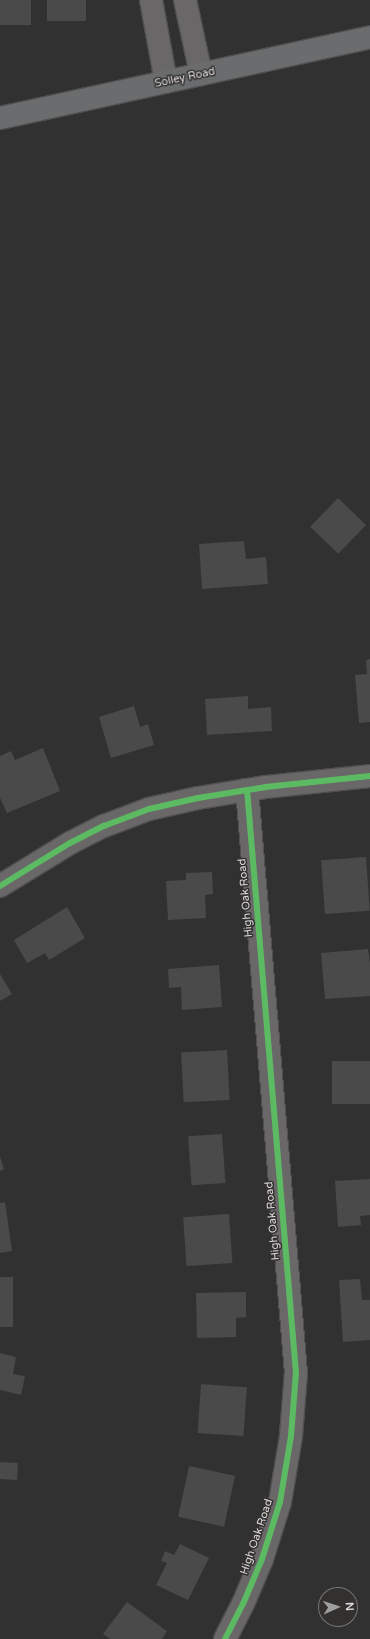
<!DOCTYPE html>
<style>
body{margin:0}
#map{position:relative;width:370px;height:1639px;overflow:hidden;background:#323131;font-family:"Varela Round",sans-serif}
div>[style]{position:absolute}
.building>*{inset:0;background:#4a4a4a;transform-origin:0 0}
.roads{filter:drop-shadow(1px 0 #505050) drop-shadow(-1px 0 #505050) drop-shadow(0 1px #505050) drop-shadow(0 -1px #505050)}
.minor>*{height:22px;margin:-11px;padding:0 11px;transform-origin:11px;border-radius:11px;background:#696768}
.secondary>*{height:22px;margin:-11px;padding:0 11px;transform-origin:11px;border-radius:11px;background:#6a6c6d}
.cycleway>*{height:6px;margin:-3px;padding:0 3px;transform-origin:3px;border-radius:3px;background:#5cba63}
span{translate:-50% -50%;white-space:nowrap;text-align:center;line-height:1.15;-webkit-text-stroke:3px #333030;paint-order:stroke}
.street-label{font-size:11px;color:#dcdada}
.north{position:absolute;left:318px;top:1587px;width:40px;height:40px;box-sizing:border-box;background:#333030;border:1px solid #777474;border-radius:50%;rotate:87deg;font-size:11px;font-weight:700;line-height:16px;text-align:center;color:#dcdada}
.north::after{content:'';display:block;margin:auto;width:14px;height:18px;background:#a09f9f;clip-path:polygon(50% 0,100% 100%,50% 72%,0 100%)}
</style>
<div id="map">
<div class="building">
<i style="left:0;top:0;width:31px;height:25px"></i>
<i style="left:47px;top:0;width:39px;height:21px"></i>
<i style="left:338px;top:498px;width:39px;height:40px;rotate:44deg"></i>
<i style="clip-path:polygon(244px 541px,246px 559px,266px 557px,268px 584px,202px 589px,199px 544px)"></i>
<i style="clip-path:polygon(370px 659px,370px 722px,359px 723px,355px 675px,367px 674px,366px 660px)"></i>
<i style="clip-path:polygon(248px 696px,248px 709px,271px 707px,272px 731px,207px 735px,205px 699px)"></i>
<i style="clip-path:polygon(134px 706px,140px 727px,148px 724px,154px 745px,111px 758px,99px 717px)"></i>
<i style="clip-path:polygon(43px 748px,60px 791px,7px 813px,0 798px,0 756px,11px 751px,15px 760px)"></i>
<i style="left:366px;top:857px;width:54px;height:45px;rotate:86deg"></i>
<i style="clip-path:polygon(212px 872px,213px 894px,205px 895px,206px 918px,168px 920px,166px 881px,186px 880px,186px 873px)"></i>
<i style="clip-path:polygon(67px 907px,85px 938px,49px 960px,45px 953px,27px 963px,14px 940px)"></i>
<i style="clip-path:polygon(368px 949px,370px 963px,370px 996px,325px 999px,321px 953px)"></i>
<i style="clip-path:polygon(219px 965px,222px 1007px,182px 1010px,181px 987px,169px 988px,168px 969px)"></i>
<i style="clip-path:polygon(0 974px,12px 994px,0 1001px)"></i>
<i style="left:227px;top:1050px;width:50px;height:46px;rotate:87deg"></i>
<i style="left:370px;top:1061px;width:43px;height:38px;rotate:90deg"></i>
<i style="left:222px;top:1134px;width:49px;height:34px;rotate:86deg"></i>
<i style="clip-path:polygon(0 1156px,4px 1169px,0 1171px)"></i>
<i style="clip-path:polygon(370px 1179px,370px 1215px,360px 1216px,361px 1225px,338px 1227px,335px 1181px)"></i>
<i style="clip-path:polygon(5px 1202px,12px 1251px,0 1253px,0 1203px)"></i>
<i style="left:229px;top:1214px;width:49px;height:46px;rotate:86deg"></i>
<i style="left:0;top:1277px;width:13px;height:50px"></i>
<i style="clip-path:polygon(360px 1279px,362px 1300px,370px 1300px,370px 1340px,343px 1342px,339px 1280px)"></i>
<i style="clip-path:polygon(246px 1292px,246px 1317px,236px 1318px,236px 1337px,197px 1338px,196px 1293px)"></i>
<i style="clip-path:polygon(0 1353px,16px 1357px,13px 1374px,25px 1376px,21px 1395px,0 1390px)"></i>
<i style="left:201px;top:1384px;width:46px;height:49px;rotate:4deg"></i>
<i style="left:0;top:1462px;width:18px;height:17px;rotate:3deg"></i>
<i style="left:189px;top:1466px;width:47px;height:52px;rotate:12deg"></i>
<i style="clip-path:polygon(180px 1544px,209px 1558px,188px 1600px,156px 1585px,167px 1563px,161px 1561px,165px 1551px,174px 1555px)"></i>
<i style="clip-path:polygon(127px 1602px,167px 1631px,162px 1639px,110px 1639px,103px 1634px)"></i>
</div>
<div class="roads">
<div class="minor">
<i style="left:151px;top:0;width:83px;rotate:79.6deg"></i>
<i style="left:185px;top:0;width:76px;rotate:77.8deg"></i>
<i style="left:0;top:886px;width:82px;rotate:-31.6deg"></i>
<i style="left:70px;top:843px;width:38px;rotate:-27deg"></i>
<i style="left:104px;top:826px;width:48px;rotate:-20.7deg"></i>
<i style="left:149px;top:809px;width:50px;rotate:-12.7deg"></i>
<i style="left:198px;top:798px;width:69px;rotate:-9.2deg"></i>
<i style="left:266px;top:787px;width:105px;rotate:-6deg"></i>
<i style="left:225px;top:1639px;width:39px;rotate:-63deg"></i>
<i style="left:243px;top:1604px;width:49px;rotate:-67.1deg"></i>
<i style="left:262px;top:1559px;width:60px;rotate:-72.5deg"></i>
<i style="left:280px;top:1502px;width:67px;rotate:-80.5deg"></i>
<i style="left:291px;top:1436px;width:63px;rotate:-85.5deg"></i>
<i style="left:296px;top:1373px;width:585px;rotate:-94.8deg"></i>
</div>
<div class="secondary">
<i style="left:0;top:118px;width:379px;rotate:-12.3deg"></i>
</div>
</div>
<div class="cycleway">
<i style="left:0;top:886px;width:82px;rotate:-31.6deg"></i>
<i style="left:70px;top:843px;width:38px;rotate:-27deg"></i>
<i style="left:104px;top:826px;width:48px;rotate:-20.7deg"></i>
<i style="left:149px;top:809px;width:50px;rotate:-12.7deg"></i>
<i style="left:198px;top:798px;width:69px;rotate:-9.2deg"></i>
<i style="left:266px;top:787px;width:105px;rotate:-6deg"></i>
<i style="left:225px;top:1639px;width:39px;rotate:-63deg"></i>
<i style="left:243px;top:1604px;width:49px;rotate:-67.1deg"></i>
<i style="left:262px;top:1559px;width:60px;rotate:-72.5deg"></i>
<i style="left:280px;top:1502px;width:67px;rotate:-80.5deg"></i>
<i style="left:291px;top:1436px;width:63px;rotate:-85.5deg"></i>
<i style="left:296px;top:1373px;width:585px;rotate:-94.8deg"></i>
</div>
<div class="street-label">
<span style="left:185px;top:78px;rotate:-12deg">Solley Road</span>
<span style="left:246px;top:898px;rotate:-95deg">High Oak Road</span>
<span style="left:273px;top:1221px;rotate:-95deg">High Oak Road</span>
<span style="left:257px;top:1537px;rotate:-71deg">High Oak Road</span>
</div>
<div class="north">N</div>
</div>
